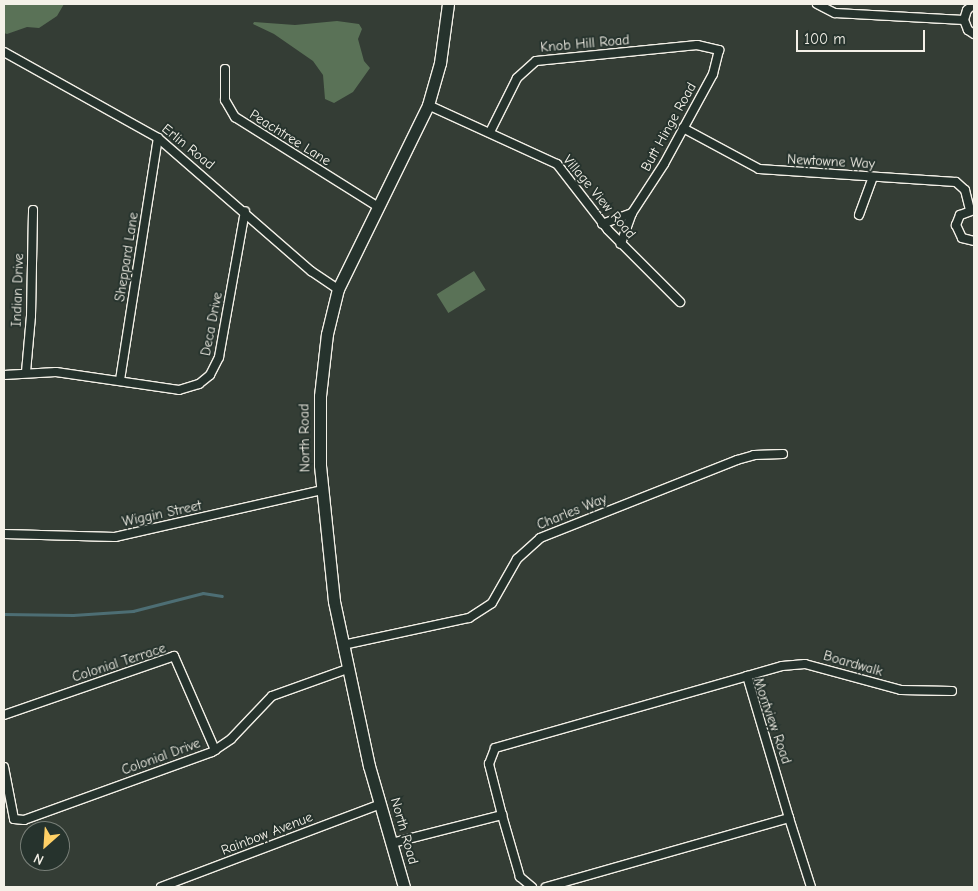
<!DOCTYPE html>
<style>
body{margin:0}
#map{position:relative;width:978px;height:891px;overflow:hidden;background:#343d35;font-family:"Comic Neue",sans-serif}
div>[style]{position:absolute}
.green>*{inset:0;background:#5a7257;transform-origin:0 0}
.stream>*{height:2.5px;margin:-1.25px;padding:0 1.25px;transform-origin:1.25px;border-radius:1.25px;background:#4d6e74}
.roads{filter:drop-shadow(1px 0 #f4f1e8) drop-shadow(-1px 0 #f4f1e8) drop-shadow(0 1px #f4f1e8) drop-shadow(0 -1px #f4f1e8)}
.minor>*{height:8px;margin:-4px;padding:0 4px;transform-origin:4px;border-radius:4px;background:#26332d}
.secondary>*{height:11px;margin:-5.5px;padding:0 5.5px;transform-origin:5.5px;border-radius:5.5px;background:#26332d}
span{translate:-50% -50%;white-space:nowrap;text-align:center;line-height:1.15;-webkit-text-stroke:4px #26332d;paint-order:stroke}
.street-label{font-size:14px;color:#f4f1e8}
.frame{position:absolute;inset:0;border:5px solid #f4f1e8;pointer-events:none}
.north{position:absolute;left:20px;top:821px;width:50px;height:50px;box-sizing:border-box;background:#26332d;border:1px solid #787f78;border-radius:50%;rotate:206deg;font-size:14px;font-weight:700;line-height:20px;text-align:center;color:#f4f1e8}
.north::after{content:'';display:block;margin:auto;width:18px;height:22px;background:#ffd166;clip-path:polygon(50% 0,100% 100%,50% 72%,0 100%)}
.scale{position:absolute;left:796px;top:30px;width:129px;height:22px;box-sizing:border-box;border:2px solid #f4f1e8;border-top:0;padding-left:6px;font-size:15px;line-height:18px;white-space:nowrap;color:#f4f1e8;-webkit-text-stroke:4px #26332d;paint-order:stroke}
</style>
<div id="map">
<div class="green">
<i style="clip-path:polygon(4px 4px,64px 4px,57px 16px,39px 28px,27px 27px,7px 34px,4px 33px)"></i>
<i style="clip-path:polygon(337px 21px,359px 24px,362px 29px,358px 39px,364px 61px,370px 68px,353px 92px,334px 103px,325px 99px,323px 75px,313px 61px,274px 34px,253px 24px,254px 22px,295px 25px)"></i>
<i style="left:474px;top:271px;width:22px;height:44px;rotate:58deg"></i>
</div>
<div class="stream">
<i style="left:4px;top:614px;width:69px;rotate:0.8deg"></i>
<i style="left:73px;top:615px;width:60px;rotate:-3.8deg"></i>
<i style="left:133px;top:611px;width:72px;rotate:-14.4deg"></i>
<i style="left:203px;top:593px;width:19px;rotate:9deg"></i>
</div>
<div class="roads">
<div class="minor">
<i style="left:817px;top:4px;width:20px;rotate:27deg"></i>
<i style="left:835px;top:13px;width:129px;rotate:3.1deg"></i>
<i style="left:974px;top:4px;width:9px;rotate:139deg"></i>
<i style="left:967px;top:10px;width:10px;rotate:107deg"></i>
<i style="left:964px;top:20px;width:11px;rotate:68deg"></i>
<i style="left:968px;top:30px;width:7px;rotate:34deg"></i>
<i style="left:4px;top:52px;width:176px;rotate:29.2deg"></i>
<i style="left:158px;top:138px;width:203px;rotate:41deg"></i>
<i style="left:311px;top:271px;width:32px;rotate:34deg"></i>
<i style="left:225px;top:69px;width:31px;rotate:90deg"></i>
<i style="left:225px;top:100px;width:20px;rotate:60deg"></i>
<i style="left:235px;top:117px;width:168px;rotate:32.1deg"></i>
<i style="left:428px;top:105px;width:142px;rotate:24.6deg"></i>
<i style="left:557px;top:164px;width:83px;rotate:52.3deg"></i>
<i style="left:608px;top:230px;width:102px;rotate:45deg"></i>
<i style="left:683px;top:128px;width:86px;rotate:28.3deg"></i>
<i style="left:759px;top:169px;width:197px;rotate:3.8deg"></i>
<i style="left:956px;top:182px;width:12px;rotate:42deg"></i>
<i style="left:965px;top:190px;width:21px;rotate:76deg"></i>
<i style="left:490px;top:132px;width:60px;rotate:-63.4deg"></i>
<i style="left:517px;top:78px;width:25px;rotate:-42deg"></i>
<i style="left:536px;top:61px;width:162px;rotate:-5.7deg"></i>
<i style="left:697px;top:45px;width:23px;rotate:13deg"></i>
<i style="left:719px;top:50px;width:25px;rotate:104deg"></i>
<i style="left:713px;top:74px;width:102px;rotate:118.6deg"></i>
<i style="left:664px;top:164px;width:59px;rotate:123.1deg"></i>
<i style="left:632px;top:213px;width:33px;rotate:110deg"></i>
<i style="left:974px;top:210px;width:15px;rotate:160deg"></i>
<i style="left:960px;top:215px;width:11px;rotate:112deg"></i>
<i style="left:956px;top:225px;width:14px;rotate:65deg"></i>
<i style="left:962px;top:238px;width:12px;rotate:14deg"></i>
<i style="left:859px;top:215px;width:40px;rotate:-69.8deg"></i>
<i style="left:602px;top:224px;width:32px;rotate:-20deg"></i>
<i style="left:26px;top:372px;width:56px;rotate:-84.9deg"></i>
<i style="left:31px;top:316px;width:106px;rotate:-88.9deg"></i>
<i style="left:4px;top:375px;width:52px;rotate:-3.3deg"></i>
<i style="left:56px;top:372px;width:124px;rotate:8.3deg"></i>
<i style="left:179px;top:390px;width:21px;rotate:-17deg"></i>
<i style="left:199px;top:384px;width:14px;rotate:-39deg"></i>
<i style="left:210px;top:375px;width:20px;rotate:-63deg"></i>
<i style="left:219px;top:357px;width:148px;rotate:-79.9deg"></i>
<i style="left:120px;top:380px;width:245px;rotate:-81.1deg"></i>
<i style="left:4px;top:534px;width:111px;rotate:1.5deg"></i>
<i style="left:115px;top:537px;width:212px;rotate:-12.8deg"></i>
<i style="left:343px;top:645px;width:129px;rotate:-12.1deg"></i>
<i style="left:469px;top:618px;width:27px;rotate:-33deg"></i>
<i style="left:492px;top:603px;width:51px;rotate:-60.4deg"></i>
<i style="left:517px;top:559px;width:31px;rotate:-42deg"></i>
<i style="left:540px;top:538px;width:212px;rotate:-21.6deg"></i>
<i style="left:737px;top:460px;width:18px;rotate:-16deg"></i>
<i style="left:754px;top:455px;width:29px;rotate:-2deg"></i>
<i style="left:747px;top:676px;width:36px;rotate:-16deg"></i>
<i style="left:782px;top:666px;width:23px;rotate:-5deg"></i>
<i style="left:805px;top:664px;width:99px;rotate:15.2deg"></i>
<i style="left:901px;top:690px;width:51px;rotate:1.1deg"></i>
<i style="left:4px;top:715px;width:180px;rotate:-19.1deg"></i>
<i style="left:174px;top:656px;width:103px;rotate:66.4deg"></i>
<i style="left:4px;top:767px;width:53px;rotate:79.1deg"></i>
<i style="left:14px;top:819px;width:10px;rotate:6deg"></i>
<i style="left:24px;top:820px;width:200px;rotate:-19.9deg"></i>
<i style="left:212px;top:752px;width:23px;rotate:-34deg"></i>
<i style="left:231px;top:739px;width:59px;rotate:-46.4deg"></i>
<i style="left:272px;top:696px;width:80px;rotate:-19.8deg"></i>
<i style="left:789px;top:818px;width:72px;rotate:72.3deg"></i>
<i style="left:392px;top:843px;width:114px;rotate:-14.3deg"></i>
<i style="left:161px;top:887px;width:235px;rotate:-20.7deg"></i>
<i style="left:532px;top:887px;width:16px;rotate:-140deg"></i>
<i style="left:520px;top:877px;width:65px;rotate:-106.2deg"></i>
<i style="left:502px;top:815px;width:53px;rotate:-104.3deg"></i>
<i style="left:489px;top:764px;width:17px;rotate:-69deg"></i>
<i style="left:495px;top:748px;width:262px;rotate:-15.9deg"></i>
<i style="left:747px;top:676px;width:148px;rotate:73.5deg"></i>
<i style="left:789px;top:818px;width:253px;rotate:164.1deg"></i>
</div>
<div class="secondary">
<i style="left:404px;top:887px;width:126px;rotate:-106.1deg"></i>
<i style="left:369px;top:766px;width:169px;rotate:-102deg"></i>
<i style="left:334px;top:601px;width:137px;rotate:-95.9deg"></i>
<i style="left:320px;top:465px;width:69px;rotate:-90deg"></i>
<i style="left:320px;top:396px;width:62px;rotate:-83.6deg"></i>
<i style="left:327px;top:334px;width:46px;rotate:-76.3deg"></i>
<i style="left:338px;top:289px;width:205px;rotate:-63.9deg"></i>
<i style="left:428px;top:105px;width:44px;rotate:-74.1deg"></i>
<i style="left:440px;top:63px;width:60px;rotate:-82.3deg"></i>
</div>
</div>
<div class="street-label">
<span style="left:585px;top:44px;rotate:-5deg">Knob Hill Road</span>
<span style="left:669px;top:127px;rotate:-61deg">Butt Hinge Road</span>
<span style="left:290px;top:138px;rotate:32deg">Peachtree Lane</span>
<span style="left:188px;top:147px;rotate:39deg">Erlin Road</span>
<span style="left:831px;top:162px;rotate:3deg">Newtowne Way</span>
<span style="left:599px;top:197px;rotate:50deg">Village View Road</span>
<span style="left:127px;top:257px;rotate:-81deg">Sheppard Lane</span>
<span style="left:18px;top:290px;rotate:-88deg">Indian Drive</span>
<span style="left:212px;top:324px;rotate:-79deg">Deca Drive</span>
<span style="left:305px;top:438px;rotate:-91deg">North Road</span>
<span style="left:572px;top:512px;rotate:-22deg">Charles Way</span>
<span style="left:162px;top:514px;rotate:-12deg">Wiggin Street</span>
<span style="left:119px;top:663px;rotate:-18deg">Colonial Terrace</span>
<span style="left:853px;top:664px;rotate:16deg">Boardwalk</span>
<span style="left:772px;top:721px;rotate:71deg">Montview Road</span>
<span style="left:161px;top:757px;rotate:-20deg">Colonial Drive</span>
<span style="left:404px;top:831px;rotate:74deg">North Road</span>
<span style="left:267px;top:834px;rotate:-21deg">Rainbow Avenue</span>
</div>
<div class="frame"></div>
<div class="north">N</div>
<div class="scale">100 m</div>
</div>
